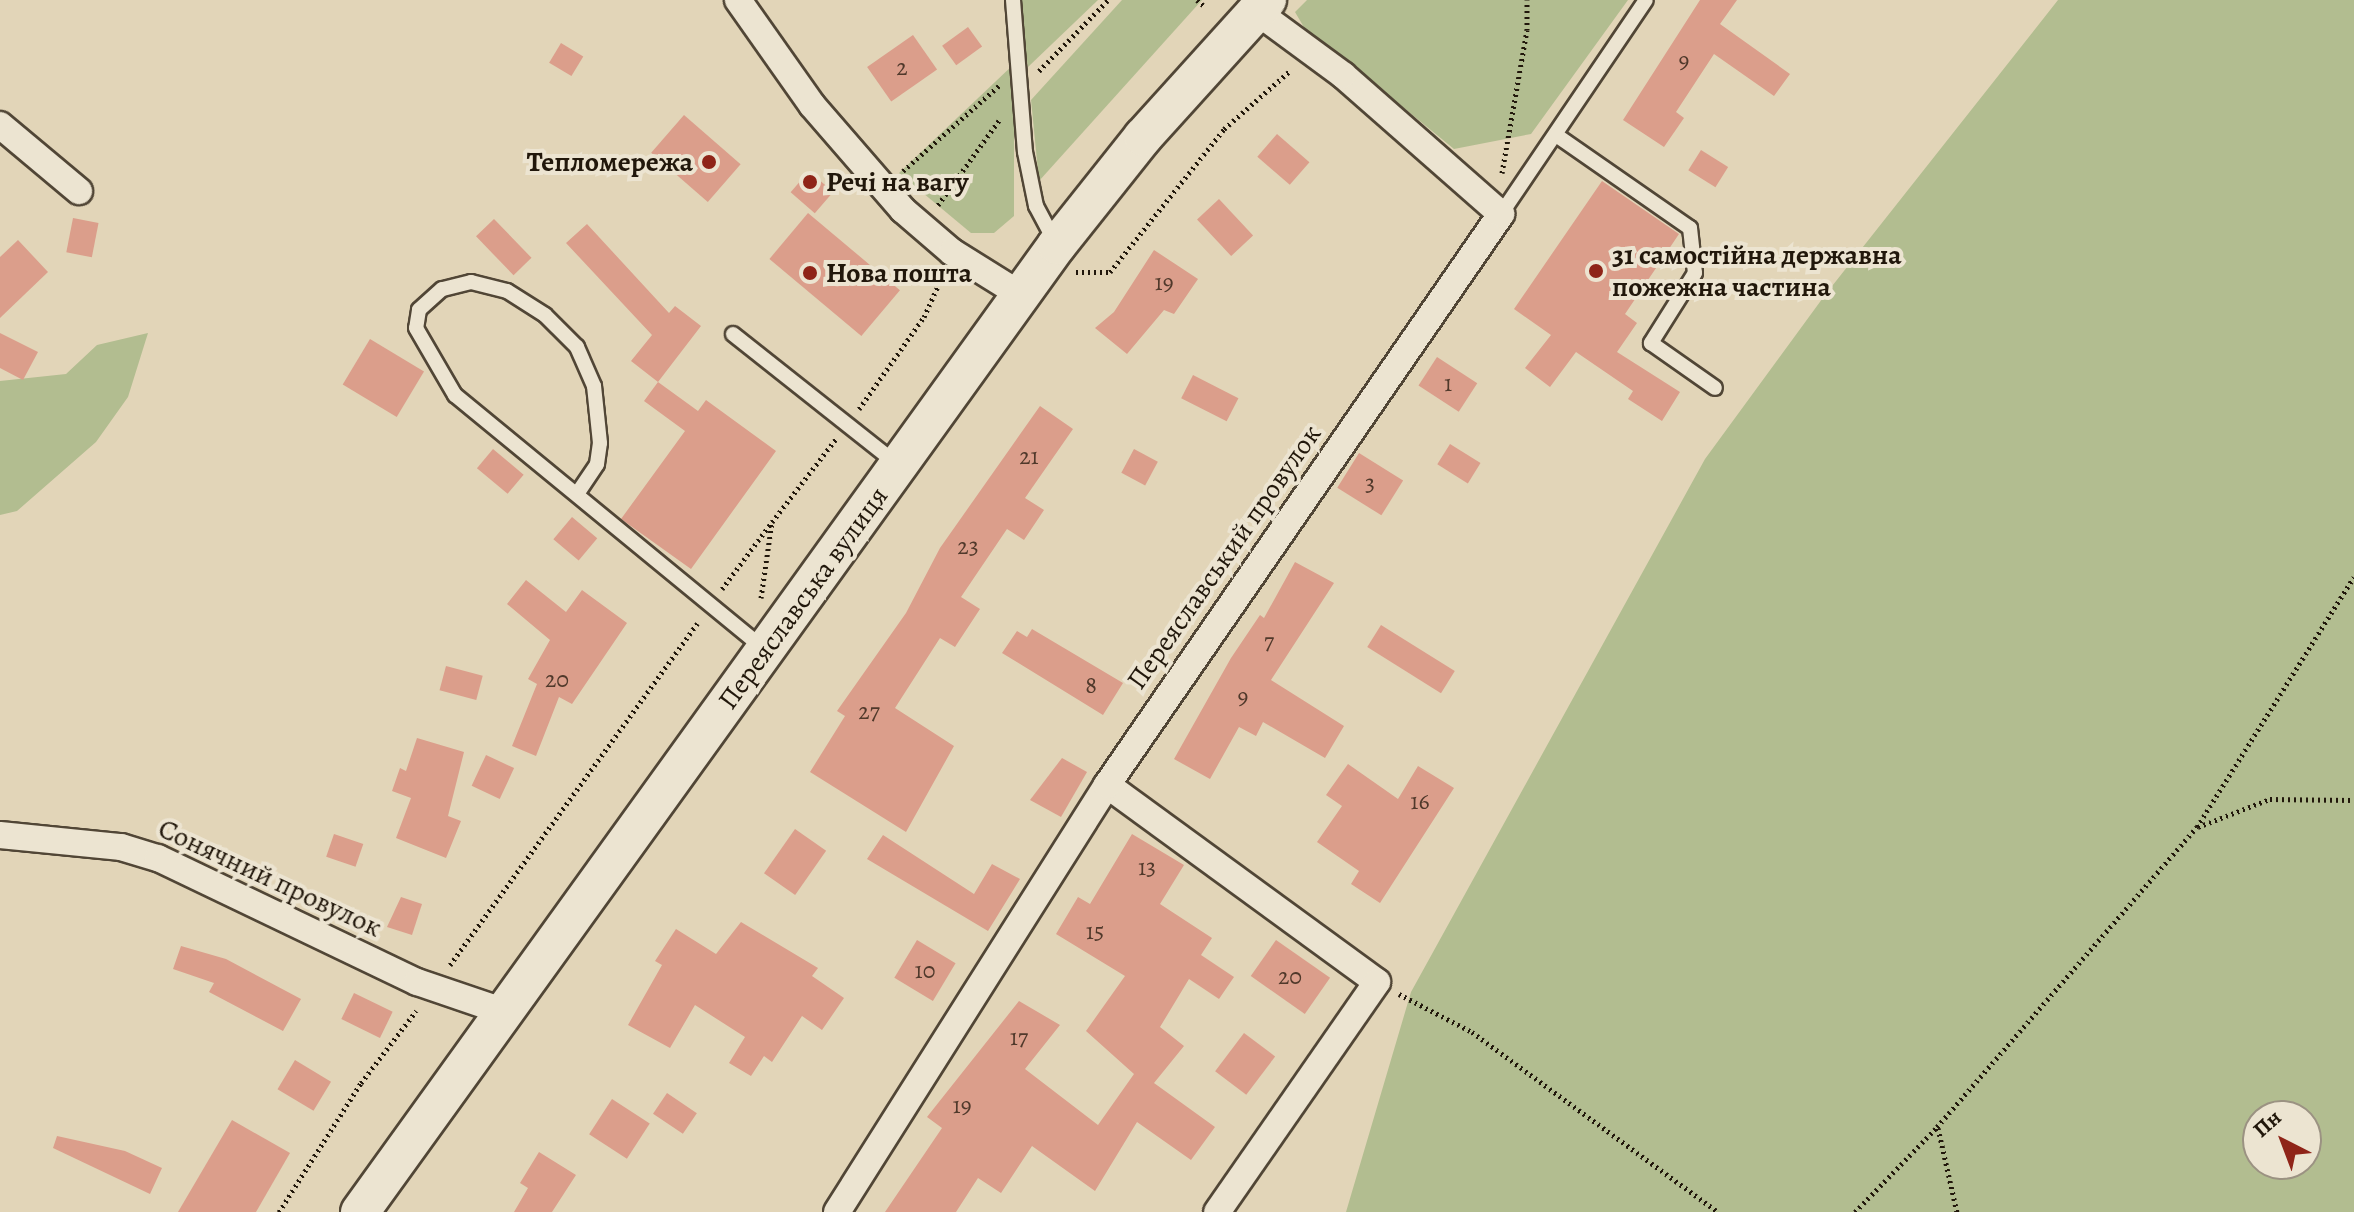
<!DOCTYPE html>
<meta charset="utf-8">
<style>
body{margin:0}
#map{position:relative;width:2354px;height:1212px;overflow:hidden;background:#e2d5b8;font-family:Alegreya,serif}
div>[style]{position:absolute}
.green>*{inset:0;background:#b2bd90}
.building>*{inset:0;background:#db9e8b;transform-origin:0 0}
.path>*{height:5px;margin-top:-2.5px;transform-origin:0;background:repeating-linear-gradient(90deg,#21170b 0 2px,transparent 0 6px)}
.roads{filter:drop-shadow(2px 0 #514636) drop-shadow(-2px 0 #514636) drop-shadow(0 2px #514636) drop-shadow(0 -2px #514636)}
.lane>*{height:14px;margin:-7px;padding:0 7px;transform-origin:7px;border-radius:7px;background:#ece4d1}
.street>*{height:26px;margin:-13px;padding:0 13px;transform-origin:13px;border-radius:13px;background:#ece4d1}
.secondary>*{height:38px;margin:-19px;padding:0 19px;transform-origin:19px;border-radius:19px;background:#ece4d1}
.dots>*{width:22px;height:22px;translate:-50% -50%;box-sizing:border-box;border:4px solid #ece4d1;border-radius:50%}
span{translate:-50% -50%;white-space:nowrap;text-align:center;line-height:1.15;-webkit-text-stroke:8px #ece4d1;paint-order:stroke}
.number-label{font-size:24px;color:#50392b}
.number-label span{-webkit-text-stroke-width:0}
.poi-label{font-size:28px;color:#21170b;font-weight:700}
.right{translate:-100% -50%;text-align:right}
.left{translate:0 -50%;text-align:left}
.street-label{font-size:28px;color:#21170b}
.north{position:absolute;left:2242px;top:1100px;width:80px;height:80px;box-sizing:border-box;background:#ece4d1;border:2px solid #9b9282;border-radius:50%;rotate:318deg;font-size:22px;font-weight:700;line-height:32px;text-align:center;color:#21170b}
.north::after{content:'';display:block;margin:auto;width:28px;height:36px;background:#8f2418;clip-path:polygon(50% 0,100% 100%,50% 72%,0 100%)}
</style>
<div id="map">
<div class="green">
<i style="clip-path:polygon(1016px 0,1098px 0,1028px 67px)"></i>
<i style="clip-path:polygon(1122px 0,1202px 0,1039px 181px,1031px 100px)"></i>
<i style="clip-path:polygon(1307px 0,1628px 0,1531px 134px,1454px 149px,1360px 72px,1315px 46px,1295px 12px)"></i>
<i style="clip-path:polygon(evenodd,2058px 0,2354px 0,2354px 1212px,1346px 1212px,1411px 992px,1705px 459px,1825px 295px,2058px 0,2258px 1116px,2306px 1116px,2306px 1164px,2258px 1164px,2258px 1116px)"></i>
<i style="clip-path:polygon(1014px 64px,1014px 216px,994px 233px,971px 233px,899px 173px)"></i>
<i style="clip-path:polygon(148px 333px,128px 397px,96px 442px,17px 511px,0 515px,0 381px,66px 374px,97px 345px)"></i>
</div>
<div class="building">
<i style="clip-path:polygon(1700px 0,1737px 0,1720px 24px,1790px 74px,1774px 96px,1714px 54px,1676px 112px,1684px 118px,1664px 147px,1623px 120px)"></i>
<i style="left:968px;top:27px;width:24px;height:32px;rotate:54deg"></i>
<i style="left:913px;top:35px;width:42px;height:56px;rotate:55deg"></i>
<i style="left:561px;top:43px;width:26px;height:23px;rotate:31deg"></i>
<i style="left:684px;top:115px;width:75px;height:50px;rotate:41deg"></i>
<i style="left:1277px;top:134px;width:43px;height:30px;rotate:41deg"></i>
<i style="left:1701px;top:150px;width:32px;height:24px;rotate:32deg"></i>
<i style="left:809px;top:171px;width:32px;height:28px;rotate:41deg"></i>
<i style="clip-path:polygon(1602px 181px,1679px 234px,1625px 314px,1637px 323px,1617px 352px,1680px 392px,1662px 421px,1628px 399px,1633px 391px,1576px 352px,1550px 387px,1525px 368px,1551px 335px,1514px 309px)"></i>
<i style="left:1219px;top:199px;width:50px;height:30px;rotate:47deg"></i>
<i style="left:808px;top:213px;width:120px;height:60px;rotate:40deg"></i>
<i style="left:73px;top:218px;width:26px;height:35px;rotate:11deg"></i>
<i style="left:494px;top:219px;width:54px;height:25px;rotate:46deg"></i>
<i style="clip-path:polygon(587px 224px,669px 313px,675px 306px,701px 326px,658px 382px,631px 361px,652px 335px,566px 243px)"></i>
<i style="clip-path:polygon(18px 240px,48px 272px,0 318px,0 257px)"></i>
<i style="clip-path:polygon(1154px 250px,1198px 279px,1174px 314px,1164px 310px,1127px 354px,1095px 328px,1114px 312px)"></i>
<i style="clip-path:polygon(0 333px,38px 352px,23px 380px,0 368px)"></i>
<i style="left:370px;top:339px;width:63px;height:53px;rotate:31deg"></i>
<i style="left:1437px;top:357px;width:48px;height:34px;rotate:33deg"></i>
<i style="left:1193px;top:375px;width:51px;height:26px;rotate:27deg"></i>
<i style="clip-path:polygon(658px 382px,698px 411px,706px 400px,776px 451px,691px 569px,621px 519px,685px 431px,644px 401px)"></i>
<i style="clip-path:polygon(1040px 406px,1073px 429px,1025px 498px,1044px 510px,1024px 540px,1007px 529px,961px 597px,980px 609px,955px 647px,940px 638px,895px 708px,954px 746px,906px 832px,810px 772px,845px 716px,837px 711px,906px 613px,940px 548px)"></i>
<i style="left:1450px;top:444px;width:36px;height:24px;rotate:32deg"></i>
<i style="left:493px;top:449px;width:40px;height:25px;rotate:40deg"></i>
<i style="left:1134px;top:449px;width:27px;height:27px;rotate:28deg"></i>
<i style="left:1359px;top:453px;width:52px;height:41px;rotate:32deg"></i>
<i style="left:572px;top:517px;width:33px;height:29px;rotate:40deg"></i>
<i style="clip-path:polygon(1295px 562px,1334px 583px,1271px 680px,1344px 726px,1325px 758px,1263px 722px,1256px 736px,1239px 727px,1210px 779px,1174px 759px,1231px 658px,1260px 615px,1264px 618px)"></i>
<i style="clip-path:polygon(526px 580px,566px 612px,582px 590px,627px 623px,572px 704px,559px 697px,536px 756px,512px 746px,537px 684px,528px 679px,550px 640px,507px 604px)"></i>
<i style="left:1381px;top:625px;width:87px;height:26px;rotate:32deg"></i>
<i style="clip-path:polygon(1032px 629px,1123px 683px,1103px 715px,1002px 653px,1017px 631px,1027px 637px)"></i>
<i style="left:446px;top:666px;width:38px;height:25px;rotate:15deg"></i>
<i style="clip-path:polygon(417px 738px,464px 752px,448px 816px,461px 821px,446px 858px,396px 838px,411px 798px,392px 791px,400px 768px,406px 771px)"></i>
<i style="left:486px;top:755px;width:31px;height:34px;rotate:25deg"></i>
<i style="clip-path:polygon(1062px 758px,1087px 772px,1061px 817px,1030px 800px)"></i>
<i style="clip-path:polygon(1348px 764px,1398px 799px,1418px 766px,1454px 788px,1380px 903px,1351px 884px,1359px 871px,1317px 842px,1342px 806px,1326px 795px)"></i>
<i style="left:795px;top:829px;width:38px;height:54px;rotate:35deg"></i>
<i style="left:334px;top:834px;width:31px;height:24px;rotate:19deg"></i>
<i style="clip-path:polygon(1132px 834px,1184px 865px,1160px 904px,1212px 938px,1201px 955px,1234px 977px,1219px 999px,1189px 979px,1160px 1027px,1184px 1046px,1154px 1083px,1215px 1127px,1191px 1160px,1137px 1122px,1095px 1191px,1032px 1146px,1001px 1193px,978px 1178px,956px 1212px,885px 1212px,942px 1128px,927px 1117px,1019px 1001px,1060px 1025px,1025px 1069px,1098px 1125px,1134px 1074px,1086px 1031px,1125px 976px,1056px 934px,1078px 897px,1090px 904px)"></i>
<i style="clip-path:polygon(883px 835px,974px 894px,992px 864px,1020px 879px,988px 931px,867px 859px)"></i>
<i style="clip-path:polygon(401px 897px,422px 904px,412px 935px,387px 927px)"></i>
<i style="clip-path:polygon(741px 922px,818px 968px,812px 976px,844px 998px,822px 1030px,802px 1016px,772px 1062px,764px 1056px,751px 1076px,729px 1063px,745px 1037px,695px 1005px,670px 1048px,628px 1025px,662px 965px,655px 961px,676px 929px,716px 954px)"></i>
<i style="left:917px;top:940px;width:45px;height:44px;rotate:31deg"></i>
<i style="left:1276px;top:940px;width:66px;height:44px;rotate:35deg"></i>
<i style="clip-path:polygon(181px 946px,226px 959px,301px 999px,283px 1031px,209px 992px,214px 983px,173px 969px)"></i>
<i style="left:354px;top:993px;width:43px;height:29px;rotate:26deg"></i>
<i style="left:1244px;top:1033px;width:39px;height:48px;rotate:37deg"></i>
<i style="left:295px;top:1060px;width:42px;height:34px;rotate:31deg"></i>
<i style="left:667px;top:1093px;width:36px;height:25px;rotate:34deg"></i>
<i style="left:612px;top:1099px;width:45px;height:42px;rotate:33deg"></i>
<i style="clip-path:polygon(232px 1120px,290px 1153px,256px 1212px,178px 1212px)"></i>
<i style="clip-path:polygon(57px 1136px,125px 1151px,162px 1168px,150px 1194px,53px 1148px)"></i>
<i style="clip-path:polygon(539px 1152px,576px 1175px,552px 1212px,514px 1212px,528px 1188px,520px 1183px)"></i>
</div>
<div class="path">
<i style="left:1197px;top:0;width:8px;rotate:40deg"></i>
<i style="left:1039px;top:71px;width:99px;rotate:-45.8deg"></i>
<i style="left:903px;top:171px;width:130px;rotate:-41.6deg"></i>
<i style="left:1502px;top:173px;width:145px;rotate:-80.1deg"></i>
<i style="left:1527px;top:30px;width:30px;rotate:-90deg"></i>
<i style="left:938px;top:205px;width:106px;rotate:-54.2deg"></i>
<i style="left:1076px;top:272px;width:34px"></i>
<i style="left:1110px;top:272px;width:183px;rotate:-51.4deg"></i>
<i style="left:1224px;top:129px;width:89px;rotate:-41.4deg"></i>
<i style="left:859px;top:409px;width:113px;rotate:-54.8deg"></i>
<i style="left:924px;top:317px;width:46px;rotate:-65.7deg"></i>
<i style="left:722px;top:589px;width:84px;rotate:-53.3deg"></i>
<i style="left:761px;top:598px;width:77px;rotate:-81.8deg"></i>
<i style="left:772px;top:522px;width:105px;rotate:-52.4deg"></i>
<i style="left:2198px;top:827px;width:77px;rotate:-21.3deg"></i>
<i style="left:2270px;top:799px;width:84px;rotate:0.7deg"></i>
<i style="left:450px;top:965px;width:422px;rotate:-54.1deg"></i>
<i style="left:1399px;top:994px;width:82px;rotate:27.5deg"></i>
<i style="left:1472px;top:1032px;width:305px;rotate:36.2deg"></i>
<i style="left:1938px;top:1128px;width:86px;rotate:77.3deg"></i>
<i style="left:279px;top:1212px;width:153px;rotate:-57.6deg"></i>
<i style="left:361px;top:1083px;width:91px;rotate:-52.6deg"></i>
<i style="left:1855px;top:1212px;width:118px;rotate:-46deg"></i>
<i style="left:1937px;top:1127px;width:397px;rotate:-49.1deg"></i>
<i style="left:2197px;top:827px;width:295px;rotate:-57.9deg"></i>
</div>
<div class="roads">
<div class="lane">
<i style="left:1013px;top:0;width:152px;rotate:85.5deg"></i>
<i style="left:1025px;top:152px;width:55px;rotate:78.5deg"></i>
<i style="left:1036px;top:206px;width:40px;rotate:62deg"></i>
<i style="left:1556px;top:135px;width:163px;rotate:34.8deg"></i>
<i style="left:1690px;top:228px;width:45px;rotate:83.7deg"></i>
<i style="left:1695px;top:273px;width:83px;rotate:122.2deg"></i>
<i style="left:1651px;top:343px;width:78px;rotate:35.1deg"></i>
<i style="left:1501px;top:214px;width:258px;rotate:-55.9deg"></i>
<i style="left:733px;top:334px;width:208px;rotate:38.4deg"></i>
<i style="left:577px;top:494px;width:36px;rotate:-56deg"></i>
<i style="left:597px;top:464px;width:21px;rotate:-82deg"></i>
<i style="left:600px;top:443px;width:57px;rotate:-96deg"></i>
<i style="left:594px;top:386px;width:43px;rotate:-113.6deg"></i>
<i style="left:577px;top:347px;width:45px;rotate:-135deg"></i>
<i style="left:545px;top:315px;width:45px;rotate:-147.7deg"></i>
<i style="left:507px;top:291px;width:37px;rotate:-166deg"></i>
<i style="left:471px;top:282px;width:30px;rotate:166deg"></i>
<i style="left:442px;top:289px;width:31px;rotate:138deg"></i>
<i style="left:419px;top:310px;width:18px;rotate:99deg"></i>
<i style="left:416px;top:328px;width:78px;rotate:59.8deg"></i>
<i style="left:455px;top:395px;width:400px;rotate:39.4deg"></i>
</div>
<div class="street">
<i style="left:738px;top:0;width:128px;rotate:54.8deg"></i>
<i style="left:812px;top:105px;width:139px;rotate:49.1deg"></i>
<i style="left:903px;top:210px;width:65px;rotate:40.6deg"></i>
<i style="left:952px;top:252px;width:81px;rotate:31.9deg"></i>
<i style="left:0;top:125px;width:103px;rotate:39.9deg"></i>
<i style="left:1107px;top:785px;width:334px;rotate:36.1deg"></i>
<i style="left:1377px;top:982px;width:280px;rotate:124.8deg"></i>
<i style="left:0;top:835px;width:122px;rotate:5.7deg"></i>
<i style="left:121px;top:847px;width:39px;rotate:17deg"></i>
<i style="left:158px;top:858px;width:287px;rotate:25.6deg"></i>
<i style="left:417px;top:982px;width:93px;rotate:18.8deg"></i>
<i style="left:837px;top:1212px;width:505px;rotate:-57.69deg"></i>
<i style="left:1107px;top:785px;width:694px;rotate:-55.39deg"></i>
<i style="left:1501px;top:214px;width:210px;rotate:-138.7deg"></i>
<i style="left:1343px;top:75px;width:108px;rotate:-143.7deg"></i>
</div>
<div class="secondary">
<i style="left:360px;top:1212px;width:1192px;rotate:-54.22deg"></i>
<i style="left:1057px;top:245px;width:138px;rotate:-51.5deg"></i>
<i style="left:1143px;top:137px;width:185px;rotate:-47.9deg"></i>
</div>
</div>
<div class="dots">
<i style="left:709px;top:162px;background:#8f2418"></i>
<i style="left:810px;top:182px;background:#8f2418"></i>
<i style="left:1596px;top:271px;background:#8f2418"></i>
<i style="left:810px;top:273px;background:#8f2418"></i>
</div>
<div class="number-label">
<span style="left:1684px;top:61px">9</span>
<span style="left:902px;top:68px">2</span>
<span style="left:1164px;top:283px">19</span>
<span style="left:1448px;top:384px">1</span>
<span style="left:1029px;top:457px">21</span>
<span style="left:1370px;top:484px">3</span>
<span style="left:968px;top:547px">23</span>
<span style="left:1269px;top:642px">7</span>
<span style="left:557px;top:680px">20</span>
<span style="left:1091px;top:686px">8</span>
<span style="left:1243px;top:697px">9</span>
<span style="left:869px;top:712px">27</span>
<span style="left:1420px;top:802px">16</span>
<span style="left:1147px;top:868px">13</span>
<span style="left:1095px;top:932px">15</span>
<span style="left:925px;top:971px">10</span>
<span style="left:1290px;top:977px">20</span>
<span style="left:1019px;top:1038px">17</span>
<span style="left:962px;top:1106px">19</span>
</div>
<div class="poi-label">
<span class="right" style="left:693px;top:162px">Тепломережа</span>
<span class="left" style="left:826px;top:182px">Речі на вагу</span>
<span class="left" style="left:1612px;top:271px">31 самостійна державна<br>пожежна частина</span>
<span class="left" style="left:826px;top:273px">Нова пошта</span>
</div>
<div class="street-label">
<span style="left:1224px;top:557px;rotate:-55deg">Переяславський провулок</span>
<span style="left:803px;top:598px;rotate:-54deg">Переяславська вулиця</span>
<span style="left:270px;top:878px;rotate:25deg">Сонячний провулок</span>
</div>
<div class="north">Пн</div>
</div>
